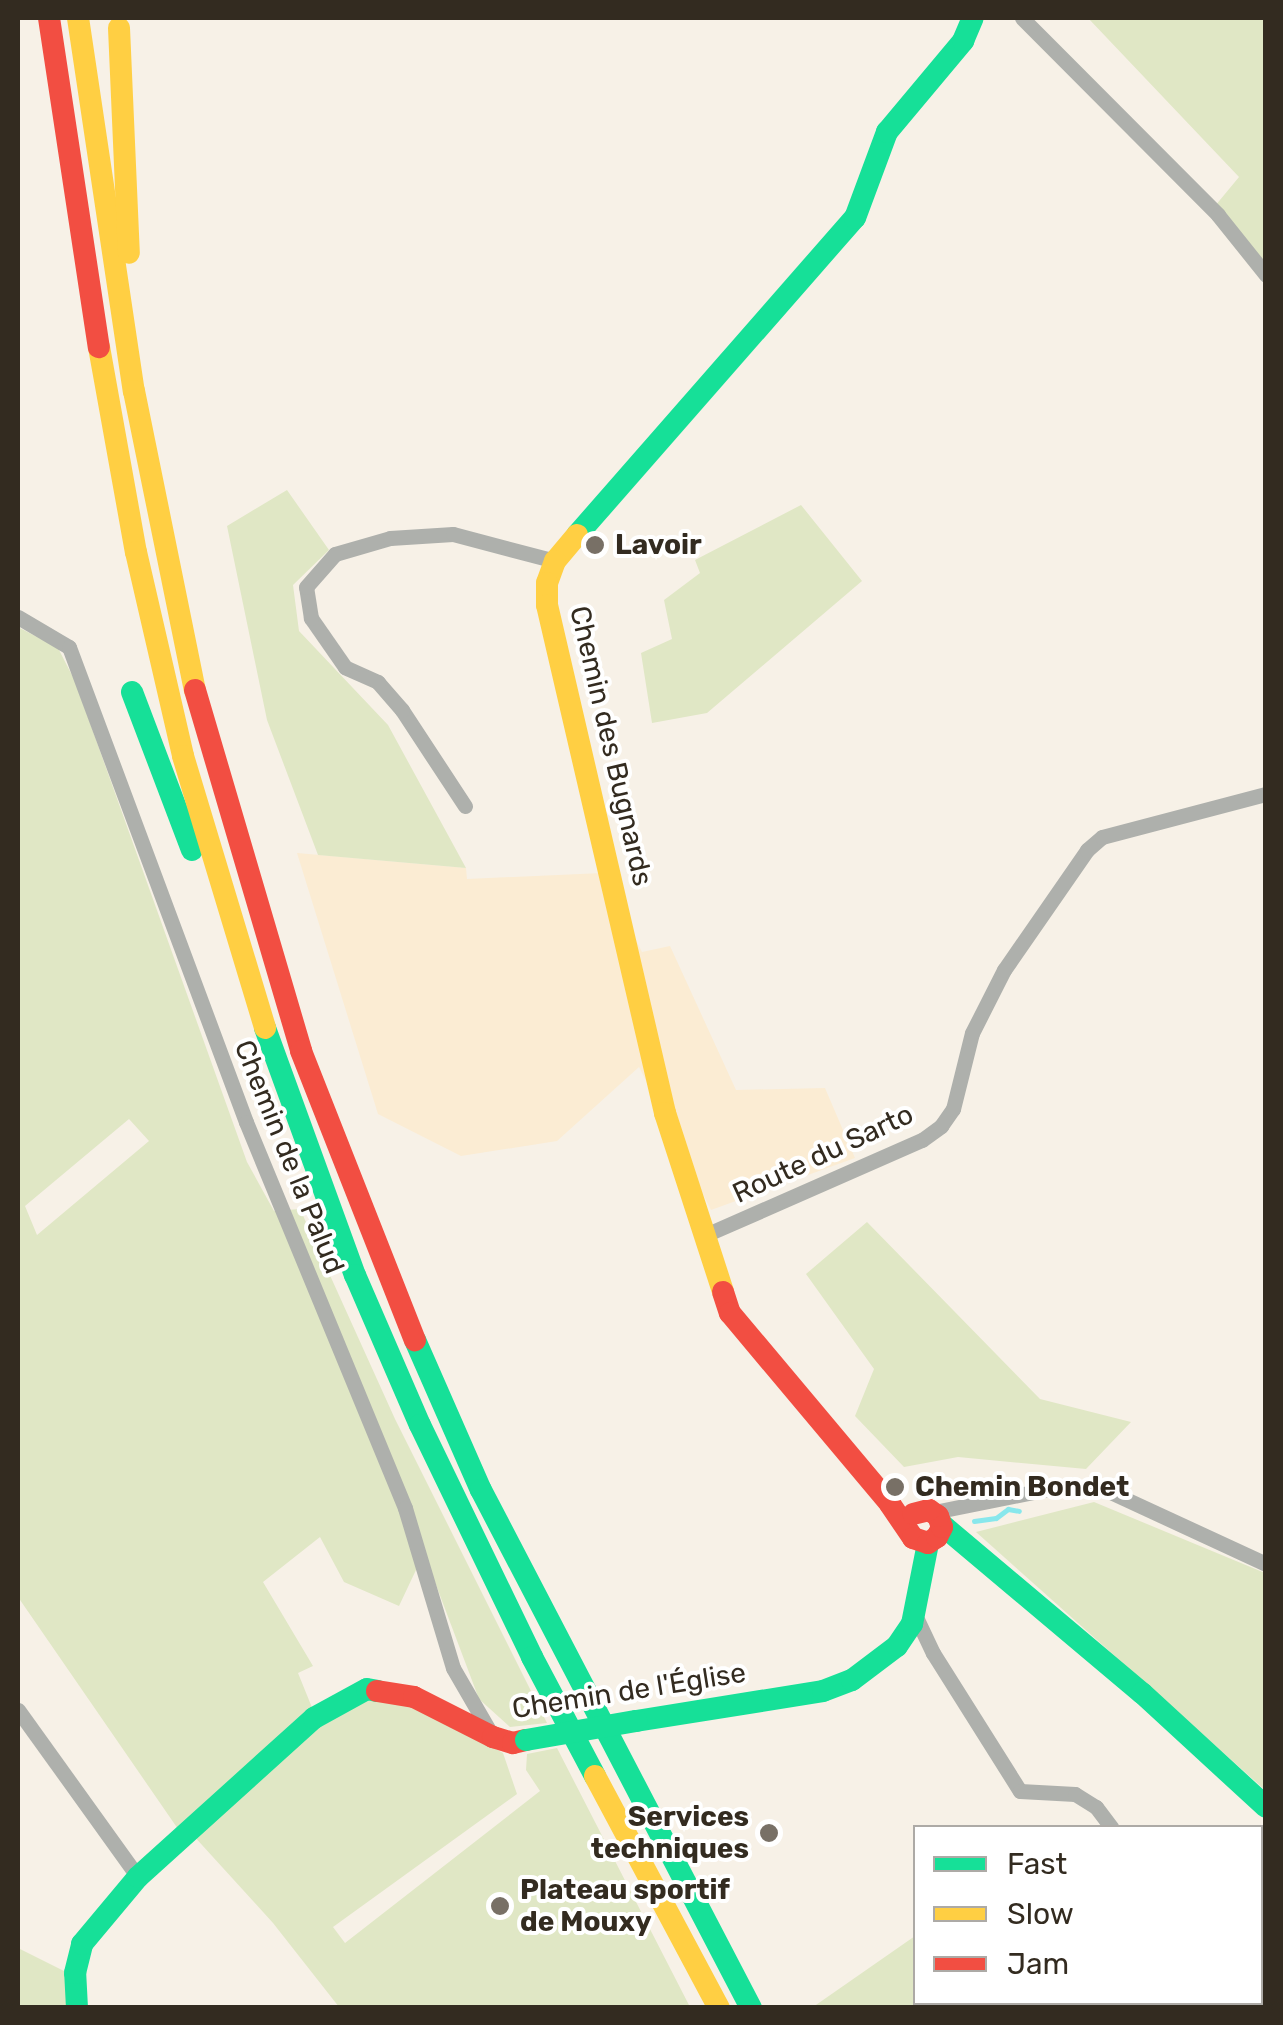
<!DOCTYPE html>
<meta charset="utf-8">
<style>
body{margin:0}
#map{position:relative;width:1283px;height:2025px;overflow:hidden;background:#f7f1e7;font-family:Rubik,sans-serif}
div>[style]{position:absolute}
.built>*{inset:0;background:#fbecd3}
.green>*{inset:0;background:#e0e7c5}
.stream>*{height:5px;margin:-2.5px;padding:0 2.5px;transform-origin:2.5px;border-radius:2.5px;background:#88e7ec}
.street>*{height:15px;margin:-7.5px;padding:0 7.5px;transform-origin:7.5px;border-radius:7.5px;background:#aeb0ac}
.fast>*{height:22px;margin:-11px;padding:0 11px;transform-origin:11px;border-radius:11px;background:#16e098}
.slow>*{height:22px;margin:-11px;padding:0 11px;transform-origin:11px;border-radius:11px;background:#ffcf43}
.jam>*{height:22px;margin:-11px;padding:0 11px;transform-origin:11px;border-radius:11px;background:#f24e42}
.fast-bridge>*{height:22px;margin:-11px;padding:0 11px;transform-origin:11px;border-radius:11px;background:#16e098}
.dots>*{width:28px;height:28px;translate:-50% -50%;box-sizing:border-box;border:5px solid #fff;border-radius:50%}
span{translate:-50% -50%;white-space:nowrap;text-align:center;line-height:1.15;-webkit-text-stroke:8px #fff;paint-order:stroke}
.poi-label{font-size:28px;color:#332b20;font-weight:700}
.left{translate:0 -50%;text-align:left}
.right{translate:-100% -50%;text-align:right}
.street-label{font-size:28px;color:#332b20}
.frame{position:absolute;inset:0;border:20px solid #332b20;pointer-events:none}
.legend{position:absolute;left:913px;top:1825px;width:350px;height:180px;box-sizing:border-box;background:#fff;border:2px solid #adaaa6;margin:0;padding:12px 18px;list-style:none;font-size:30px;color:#332b20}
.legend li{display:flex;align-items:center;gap:20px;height:50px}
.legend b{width:50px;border:2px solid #adaaa6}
</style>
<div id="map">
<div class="built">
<i style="clip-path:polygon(297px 853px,466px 868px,467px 879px,602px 873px,642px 952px,670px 946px,736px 1090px,825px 1088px,855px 1158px,711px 1210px,639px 1067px,557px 1141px,461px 1156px,378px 1114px)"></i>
</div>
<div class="green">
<i style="clip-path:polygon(1088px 18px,1265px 18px,1265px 263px,1215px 206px,1239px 177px)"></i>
<i style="clip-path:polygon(287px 490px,329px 550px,293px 585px,299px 631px,388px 725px,466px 868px,318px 855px,267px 720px,227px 526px)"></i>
<i style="clip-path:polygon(801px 505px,862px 581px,707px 713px,652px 723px,641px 653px,672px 639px,664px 600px,700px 573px,695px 560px)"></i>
<i style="clip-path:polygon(evenodd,18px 627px,58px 648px,75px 681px,247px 1162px,274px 1211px,300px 1209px,395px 1419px,547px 1723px,510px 1727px,479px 1699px,424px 1553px,399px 1606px,344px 1582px,320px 1537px,263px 1582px,313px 1666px,298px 1673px,313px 1710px,178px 1829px,18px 1597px,18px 627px,129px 1119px,149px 1141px,37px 1235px,25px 1206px,129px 1119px)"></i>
<i style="clip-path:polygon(867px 1222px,1040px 1399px,1131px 1422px,1086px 1469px,958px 1457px,904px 1467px,855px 1416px,874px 1369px,806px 1274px)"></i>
<i style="clip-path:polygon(1094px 1502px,1265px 1573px,1265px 1790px,976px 1532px)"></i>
<i style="clip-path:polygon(374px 1697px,408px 1700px,503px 1753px,517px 1794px,333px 1927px,345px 1943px,540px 1791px,526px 1770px,527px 1754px,557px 1748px,690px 2007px,339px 2007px,273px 1923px,192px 1834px,325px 1719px)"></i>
<i style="clip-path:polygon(915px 1936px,916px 2002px,1090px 2002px,1094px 2007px,813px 2007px)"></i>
<i style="clip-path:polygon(18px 1948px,66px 1972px,83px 2007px,18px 2007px)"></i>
</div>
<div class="stream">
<i style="left:974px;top:1521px;width:22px;rotate:-8deg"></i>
<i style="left:996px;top:1518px;width:15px;rotate:-37deg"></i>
<i style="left:1008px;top:1509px;width:11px;rotate:10deg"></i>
</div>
<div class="street">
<i style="left:1022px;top:18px;width:278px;rotate:45.1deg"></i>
<i style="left:1218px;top:215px;width:77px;rotate:51.3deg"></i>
<i style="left:18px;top:617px;width:59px;rotate:30.5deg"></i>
<i style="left:69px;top:647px;width:507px;rotate:69.56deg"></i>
<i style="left:246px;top:1122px;width:417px;rotate:67.6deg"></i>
<i style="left:405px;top:1508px;width:167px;rotate:73.3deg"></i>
<i style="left:453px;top:1668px;width:80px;rotate:59.9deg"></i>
<i style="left:465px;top:806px;width:115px;rotate:-123.3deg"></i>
<i style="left:402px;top:710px;width:37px;rotate:-131deg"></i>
<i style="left:378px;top:682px;width:36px;rotate:-156deg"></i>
<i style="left:345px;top:667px;width:60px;rotate:-124.8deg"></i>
<i style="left:311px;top:618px;width:31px;rotate:-99deg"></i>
<i style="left:306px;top:587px;width:44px;rotate:-48.7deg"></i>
<i style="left:335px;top:554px;width:57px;rotate:-16.2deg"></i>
<i style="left:390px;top:538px;width:63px;rotate:-3.6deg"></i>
<i style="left:453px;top:534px;width:106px;rotate:14.8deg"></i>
<i style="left:703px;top:1236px;width:239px;rotate:-23.7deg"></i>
<i style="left:922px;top:1140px;width:24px;rotate:-36deg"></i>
<i style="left:941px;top:1126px;width:21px;rotate:-55deg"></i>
<i style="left:953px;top:1109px;width:78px;rotate:-76deg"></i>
<i style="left:972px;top:1033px;width:71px;rotate:-63.1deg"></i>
<i style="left:1004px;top:970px;width:146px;rotate:-55.3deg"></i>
<i style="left:1087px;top:850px;width:20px;rotate:-41deg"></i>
<i style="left:1102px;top:837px;width:170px;rotate:-14.7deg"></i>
<i style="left:934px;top:1512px;width:132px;rotate:-11.4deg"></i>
<i style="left:1063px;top:1486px;width:43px;rotate:5.3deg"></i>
<i style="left:1106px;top:1490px;width:176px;rotate:24.8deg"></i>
<i style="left:915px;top:1615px;width:42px;rotate:64.7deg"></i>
<i style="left:933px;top:1653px;width:163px;rotate:57.8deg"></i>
<i style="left:1020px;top:1791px;width:55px;rotate:3.1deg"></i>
<i style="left:1075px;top:1794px;width:25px;rotate:32deg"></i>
<i style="left:1096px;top:1807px;width:26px;rotate:53deg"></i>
<i style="left:18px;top:1710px;width:206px;rotate:54.3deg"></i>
<i style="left:1249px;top:2002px;width:7px;rotate:63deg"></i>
</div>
<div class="fast">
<i style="left:577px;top:535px;width:422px;rotate:-48.8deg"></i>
<i style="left:855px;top:218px;width:92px;rotate:-69.6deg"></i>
<i style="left:887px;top:132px;width:119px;rotate:-50.1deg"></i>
<i style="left:963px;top:41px;width:25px;rotate:-67deg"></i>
<i style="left:132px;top:692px;width:169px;rotate:69.2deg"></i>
<i style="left:265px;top:1028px;width:263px;rotate:70deg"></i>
<i style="left:355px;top:1275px;width:163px;rotate:66.6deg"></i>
<i style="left:420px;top:1425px;width:258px;rotate:64.2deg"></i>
<i style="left:532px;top:1657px;width:135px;rotate:62.1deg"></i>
<i style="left:415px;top:1340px;width:164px;rotate:66.3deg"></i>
<i style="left:481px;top:1490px;width:584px;rotate:62.47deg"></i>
<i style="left:941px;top:1524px;width:263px;rotate:40.1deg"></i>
<i style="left:1142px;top:1693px;width:168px;rotate:42.6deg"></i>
<i style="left:636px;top:1721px;width:189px;rotate:-9.1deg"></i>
<i style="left:823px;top:1691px;width:31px;rotate:-21deg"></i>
<i style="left:852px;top:1680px;width:56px;rotate:-37.1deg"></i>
<i style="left:897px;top:1646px;width:27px;rotate:-56deg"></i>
<i style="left:912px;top:1624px;width:83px;rotate:-78.8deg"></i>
<i style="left:77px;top:2008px;width:35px;rotate:-93deg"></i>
<i style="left:75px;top:1973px;width:30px;rotate:-76deg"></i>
<i style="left:82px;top:1944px;width:87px;rotate:-50.1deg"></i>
<i style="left:138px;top:1877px;width:237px;rotate:-42.1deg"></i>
<i style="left:314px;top:1718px;width:60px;rotate:-28.7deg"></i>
<i style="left:367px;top:1689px;width:10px;rotate:11deg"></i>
</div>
<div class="slow">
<i style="left:78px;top:18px;width:377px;rotate:81.5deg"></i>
<i style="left:134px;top:391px;width:305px;rotate:78.5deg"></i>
<i style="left:119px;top:28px;width:225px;rotate:87.5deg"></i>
<i style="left:99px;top:347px;width:208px;rotate:79.8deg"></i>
<i style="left:136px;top:552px;width:209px;rotate:77deg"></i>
<i style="left:183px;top:756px;width:284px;rotate:73.2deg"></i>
<i style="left:577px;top:535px;width:34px;rotate:130deg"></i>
<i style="left:555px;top:561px;width:23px;rotate:110deg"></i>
<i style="left:547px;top:583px;width:22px;rotate:90deg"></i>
<i style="left:547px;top:605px;width:522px;rotate:76.92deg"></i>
<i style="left:665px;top:1113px;width:188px;rotate:72deg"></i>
<i style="left:595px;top:1776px;width:263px;rotate:61.9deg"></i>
</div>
<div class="jam">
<i style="left:49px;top:18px;width:333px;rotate:81.4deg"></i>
<i style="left:195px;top:690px;width:376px;rotate:73.6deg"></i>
<i style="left:301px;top:1051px;width:311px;rotate:68.5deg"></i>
<i style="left:723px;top:1292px;width:22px;rotate:72deg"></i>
<i style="left:730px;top:1313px;width:249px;rotate:50deg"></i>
<i style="left:890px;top:1504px;width:41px;rotate:55.9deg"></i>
<i style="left:913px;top:1538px;width:16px;rotate:18deg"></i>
<i style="left:928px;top:1543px;width:11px;rotate:-34deg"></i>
<i style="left:937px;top:1537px;width:11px;rotate:-63deg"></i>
<i style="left:942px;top:1527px;width:12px;rotate:-110deg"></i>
<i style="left:938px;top:1516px;width:11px;rotate:-146deg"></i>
<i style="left:929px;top:1510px;width:16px;rotate:166deg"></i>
<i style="left:377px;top:1691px;width:37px;rotate:9deg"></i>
<i style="left:414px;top:1697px;width:89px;rotate:26.9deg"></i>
<i style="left:493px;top:1737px;width:21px;rotate:17deg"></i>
<i style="left:513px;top:1743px;width:13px;rotate:-13deg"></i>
</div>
<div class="fast-bridge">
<i style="left:526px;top:1740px;width:112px;rotate:-9.8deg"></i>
</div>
<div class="dots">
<i style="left:595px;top:545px;background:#787066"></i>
<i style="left:895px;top:1487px;background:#787066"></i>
<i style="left:769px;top:1833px;background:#787066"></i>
<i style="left:500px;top:1906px;background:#787066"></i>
</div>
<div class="poi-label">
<span class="left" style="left:615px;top:545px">Lavoir</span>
<span class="left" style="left:915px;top:1487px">Chemin Bondet</span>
<span class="right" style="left:749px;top:1833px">Services<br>techniques</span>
<span class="left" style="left:520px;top:1906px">Plateau sportif<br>de Mouxy</span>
</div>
<div class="street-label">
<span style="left:611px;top:746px;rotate:77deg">Chemin des Bugnards</span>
<span style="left:823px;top:1154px;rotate:-25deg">Route du Sarto</span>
<span style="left:289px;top:1157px;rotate:68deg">Chemin de la Palud</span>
<span style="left:629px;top:1691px;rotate:-9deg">Chemin de l'Église</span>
</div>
<div class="frame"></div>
<ul class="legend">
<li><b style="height:12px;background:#16e098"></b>Fast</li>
<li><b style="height:12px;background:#ffcf43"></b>Slow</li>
<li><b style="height:12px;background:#f24e42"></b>Jam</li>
</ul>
</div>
